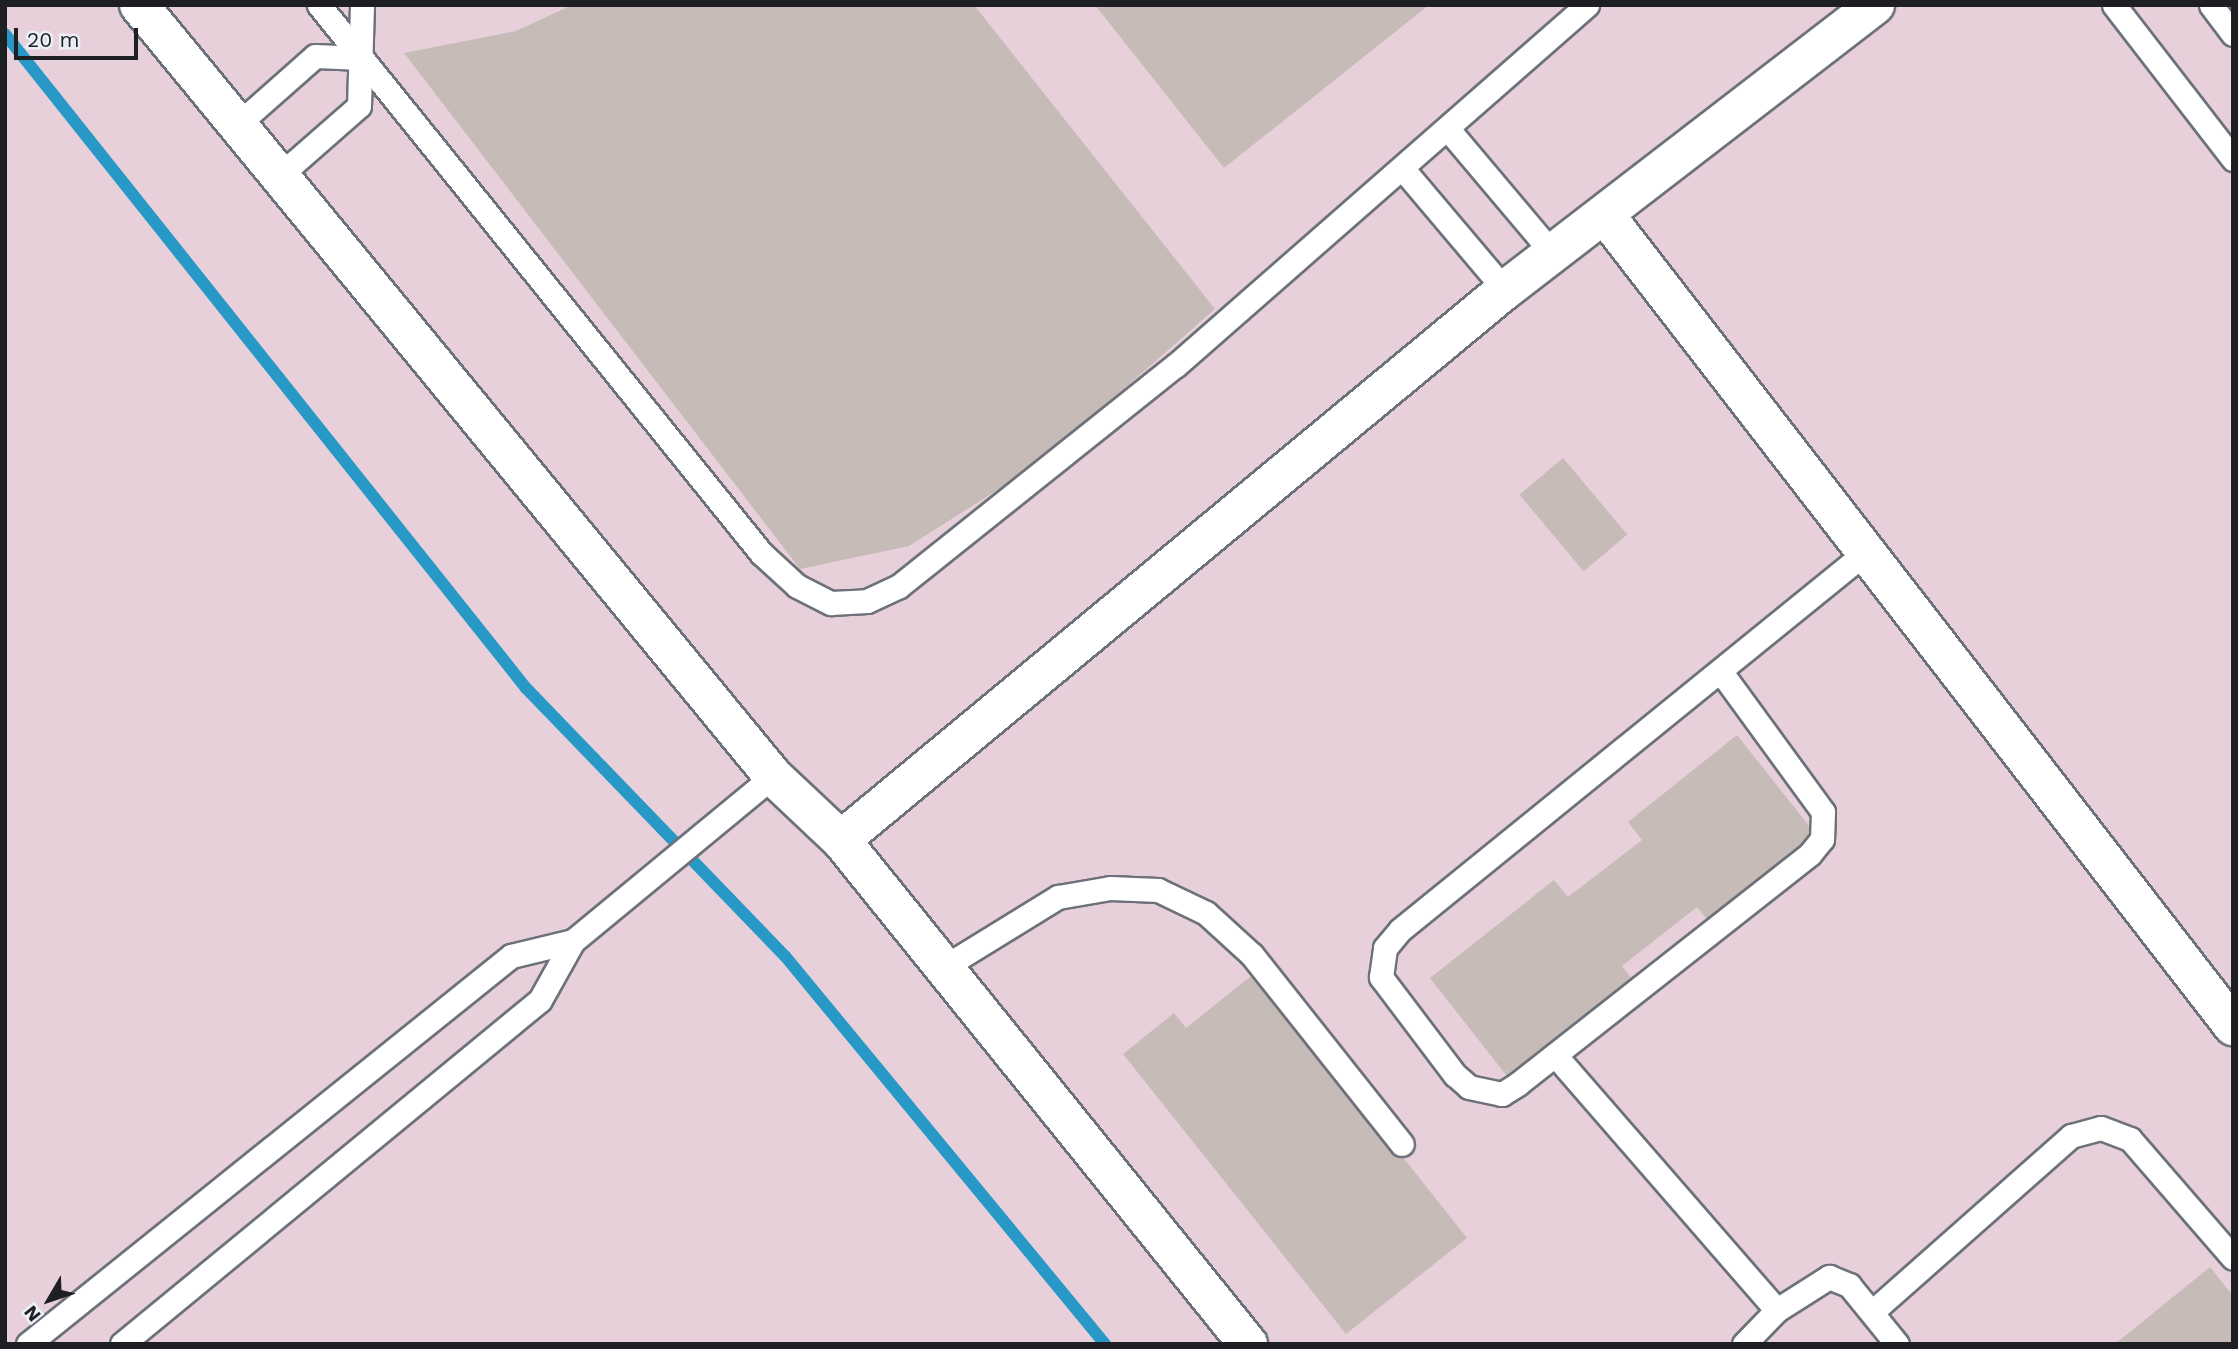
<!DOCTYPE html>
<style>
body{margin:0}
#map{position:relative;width:2238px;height:1349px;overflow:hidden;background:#dde2eb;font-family:"Work Sans",sans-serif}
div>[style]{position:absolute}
.commercial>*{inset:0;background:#e8d0db;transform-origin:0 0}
.stream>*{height:12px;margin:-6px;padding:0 6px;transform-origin:6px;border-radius:6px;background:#2899c7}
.building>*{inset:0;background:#c6bbb7;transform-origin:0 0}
.roads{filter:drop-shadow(2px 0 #6d7179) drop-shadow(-2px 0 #6d7179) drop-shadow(0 2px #6d7179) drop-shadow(0 -2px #6d7179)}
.lane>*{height:23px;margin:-11.5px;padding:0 11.5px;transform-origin:11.5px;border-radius:11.5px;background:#fff}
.street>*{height:38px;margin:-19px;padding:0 19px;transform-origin:19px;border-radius:19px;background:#fff}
span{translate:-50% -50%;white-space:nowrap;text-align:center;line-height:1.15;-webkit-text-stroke:7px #eaeff8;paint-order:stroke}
.frame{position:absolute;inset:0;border:7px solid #1d1f22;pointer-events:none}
.north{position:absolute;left:14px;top:1265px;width:70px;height:70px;-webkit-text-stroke:5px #eaeff8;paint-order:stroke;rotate:231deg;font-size:19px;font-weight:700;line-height:28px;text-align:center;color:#1d1f22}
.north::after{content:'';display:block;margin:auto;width:24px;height:32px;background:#1d1f22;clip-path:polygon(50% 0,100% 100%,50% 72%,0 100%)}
.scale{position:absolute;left:14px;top:28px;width:124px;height:32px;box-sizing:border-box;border:4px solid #1d1f22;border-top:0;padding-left:9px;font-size:21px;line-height:24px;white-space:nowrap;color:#1d1f22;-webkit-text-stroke:5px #eaeff8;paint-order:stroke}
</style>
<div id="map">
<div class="commercial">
<i style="left:5px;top:5px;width:2228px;height:1339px"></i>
</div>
<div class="stream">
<i style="left:5px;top:34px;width:836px;rotate:51.46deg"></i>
<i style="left:526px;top:688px;width:373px;rotate:46deg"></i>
<i style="left:785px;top:956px;width:503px;rotate:50.49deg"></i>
</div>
<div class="building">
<i style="clip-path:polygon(572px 5px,974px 5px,1215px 309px,1037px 465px,909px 546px,800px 569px,404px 53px,516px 31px)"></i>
<i style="clip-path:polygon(1095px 5px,1429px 5px,1224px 168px)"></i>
<i style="left:1563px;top:458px;width:100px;height:57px;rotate:50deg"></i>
<i style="clip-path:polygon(1737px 735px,1818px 837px,1710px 923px,1697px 907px,1622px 966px,1634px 982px,1510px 1080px,1430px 978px,1554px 880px,1568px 897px,1642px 840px,1628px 822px)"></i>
<i style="clip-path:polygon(1256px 972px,1467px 1238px,1346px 1334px,1123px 1054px,1174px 1013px,1186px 1028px)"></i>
<i style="clip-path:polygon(2210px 1267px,2233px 1296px,2233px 1344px,2115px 1344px)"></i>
</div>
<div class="roads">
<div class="lane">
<i style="left:319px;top:5px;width:704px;rotate:51.11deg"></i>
<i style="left:761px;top:553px;width:49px;rotate:42.5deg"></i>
<i style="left:797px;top:586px;width:38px;rotate:27deg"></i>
<i style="left:831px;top:603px;width:36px;rotate:-3deg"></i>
<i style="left:867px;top:601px;width:35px;rotate:-25deg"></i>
<i style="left:899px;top:586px;width:353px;rotate:-38.6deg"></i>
<i style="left:1175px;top:366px;width:548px;rotate:-41.23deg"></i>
<i style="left:2114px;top:5px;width:195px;rotate:52.3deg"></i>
<i style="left:2211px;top:5px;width:36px;rotate:53deg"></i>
<i style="left:237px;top:125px;width:104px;rotate:-41.5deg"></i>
<i style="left:315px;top:56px;width:47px;rotate:2.4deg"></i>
<i style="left:1447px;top:128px;width:165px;rotate:49.9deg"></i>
<i style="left:1402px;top:168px;width:160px;rotate:49.8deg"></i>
<i style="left:279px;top:176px;width:106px;rotate:-41.2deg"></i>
<i style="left:359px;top:106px;width:101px;rotate:-88.3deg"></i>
<i style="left:1721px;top:672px;width:173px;rotate:53.9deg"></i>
<i style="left:1823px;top:812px;width:27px;rotate:92deg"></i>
<i style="left:1822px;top:839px;width:19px;rotate:129deg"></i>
<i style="left:1810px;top:854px;width:372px;rotate:141.8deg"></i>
<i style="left:1518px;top:1084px;width:19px;rotate:148deg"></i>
<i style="left:1502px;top:1094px;width:34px;rotate:-168deg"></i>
<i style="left:1469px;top:1087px;width:18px;rotate:-139deg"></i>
<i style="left:1455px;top:1075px;width:123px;rotate:-127.1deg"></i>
<i style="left:1381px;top:977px;width:29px;rotate:-82deg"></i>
<i style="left:1385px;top:948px;width:23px;rotate:-50deg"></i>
<i style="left:1400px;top:930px;width:600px;rotate:-39.05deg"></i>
<i style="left:944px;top:967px;width:134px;rotate:-31.6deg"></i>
<i style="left:1058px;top:897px;width:53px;rotate:-9.8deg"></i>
<i style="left:1110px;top:888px;width:48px;rotate:2.4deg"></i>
<i style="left:1158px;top:890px;width:53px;rotate:25.6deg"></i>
<i style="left:1206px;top:913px;width:62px;rotate:42.4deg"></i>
<i style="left:1252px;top:955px;width:241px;rotate:51.6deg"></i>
<i style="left:1555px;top:1055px;width:338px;rotate:49deg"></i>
<i style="left:1872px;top:1312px;width:266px;rotate:-41.5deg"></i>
<i style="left:2071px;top:1136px;width:31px;rotate:-15deg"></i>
<i style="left:2101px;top:1128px;width:31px;rotate:21deg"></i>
<i style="left:2130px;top:1139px;width:157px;rotate:49.1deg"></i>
<i style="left:28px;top:1344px;width:620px;rotate:-38.78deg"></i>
<i style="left:511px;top:956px;width:64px;rotate:-13.6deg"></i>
<i style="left:122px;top:1344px;width:541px;rotate:-39.45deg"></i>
<i style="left:540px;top:1000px;width:68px;rotate:-60.8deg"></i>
<i style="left:573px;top:941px;width:259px;rotate:-39.5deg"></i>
<i style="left:1744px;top:1344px;width:47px;rotate:-45.9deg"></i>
<i style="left:1777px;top:1310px;width:62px;rotate:-32.4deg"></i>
<i style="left:1829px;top:1277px;width:22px;rotate:22deg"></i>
<i style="left:1849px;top:1285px;width:76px;rotate:50.9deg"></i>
</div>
<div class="street">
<i style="left:139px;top:5px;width:998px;rotate:50.57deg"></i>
<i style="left:773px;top:776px;width:93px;rotate:43.3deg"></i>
<i style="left:841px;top:840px;width:648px;rotate:51.08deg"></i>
<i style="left:1605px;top:215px;width:1026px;rotate:52.25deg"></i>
<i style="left:841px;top:840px;width:862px;rotate:-39.64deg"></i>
<i style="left:1505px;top:290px;width:467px;rotate:-37.6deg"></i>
</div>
</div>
<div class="frame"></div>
<div class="north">N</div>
<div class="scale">20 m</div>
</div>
